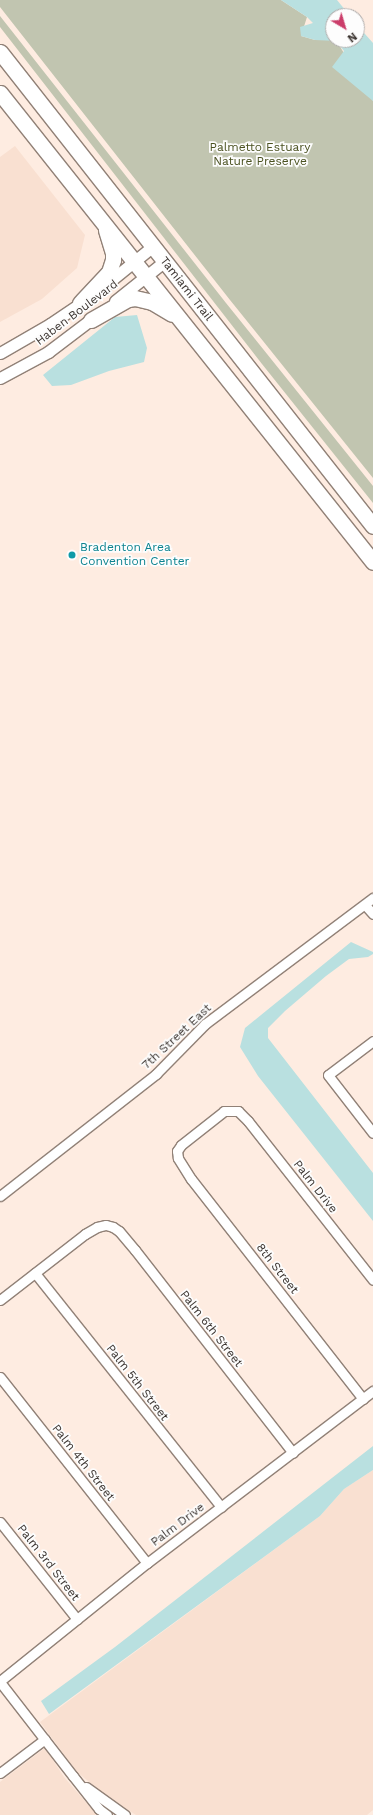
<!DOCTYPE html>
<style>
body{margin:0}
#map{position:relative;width:373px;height:1815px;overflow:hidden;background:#feece1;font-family:"Work Sans",sans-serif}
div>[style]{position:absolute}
.built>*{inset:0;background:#f9e0d1}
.green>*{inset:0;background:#c1c5b0}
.water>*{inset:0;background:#b9e0e0}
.roads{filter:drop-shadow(1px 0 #918177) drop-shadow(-1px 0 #918177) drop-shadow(0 1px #918177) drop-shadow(0 -1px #918177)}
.minor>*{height:9px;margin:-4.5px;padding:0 4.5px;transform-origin:4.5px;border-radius:4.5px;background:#fff}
.tertiary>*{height:11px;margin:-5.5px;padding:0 5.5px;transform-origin:5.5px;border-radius:5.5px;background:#fff}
.trunk>*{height:15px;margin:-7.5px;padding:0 7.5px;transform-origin:7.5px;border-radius:7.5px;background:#fff}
.dots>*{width:11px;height:11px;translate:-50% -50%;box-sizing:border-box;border:2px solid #fdfdfd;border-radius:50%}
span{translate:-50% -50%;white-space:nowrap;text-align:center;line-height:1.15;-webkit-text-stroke:3.5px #fdfdfd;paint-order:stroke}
.park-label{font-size:12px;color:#4b5221}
.street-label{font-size:12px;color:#3d3632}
.culture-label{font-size:12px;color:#0d838f}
.left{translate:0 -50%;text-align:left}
.north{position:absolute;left:325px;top:8px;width:40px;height:40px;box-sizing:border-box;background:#fdfdfd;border:1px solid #b0adac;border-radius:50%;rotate:142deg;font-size:11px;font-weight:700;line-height:16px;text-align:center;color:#3d3632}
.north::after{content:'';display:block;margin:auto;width:14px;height:18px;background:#cb3d6a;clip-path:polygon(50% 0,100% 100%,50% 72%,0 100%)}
</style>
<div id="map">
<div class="built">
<i style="clip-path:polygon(15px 146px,85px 235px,77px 268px,42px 299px,0 322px,0 157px)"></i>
<i style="clip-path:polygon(373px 1470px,373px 1810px,367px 1815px,136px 1815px,105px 1795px,77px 1772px,40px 1722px,320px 1516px,344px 1489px)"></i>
<i style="clip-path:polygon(45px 1748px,64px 1777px,97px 1815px,0 1815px,0 1782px)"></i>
</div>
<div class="green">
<i style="clip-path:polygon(0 0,281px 0,307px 17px,301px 36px,315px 40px,336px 40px,373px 101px,373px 478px,230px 300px,0 7px)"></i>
<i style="clip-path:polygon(0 16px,226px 303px,373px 486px,373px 503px,262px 364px,0 27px)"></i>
</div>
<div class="water">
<i style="clip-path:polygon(281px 0,337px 0,350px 16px,333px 16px,333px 40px,357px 40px,357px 25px,373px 43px,373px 101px,332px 67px,344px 51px,336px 41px,315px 40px,301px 36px,300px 27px,313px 23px,307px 17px)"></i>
<i style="clip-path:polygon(137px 315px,147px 348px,144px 362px,109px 371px,71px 385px,52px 386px,43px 375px,115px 317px)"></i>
<i style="clip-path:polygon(351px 942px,373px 952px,373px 954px,368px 957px,349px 959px,326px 976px,285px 1011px,268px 1028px,268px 1038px,373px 1173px,373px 1221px,258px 1076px,240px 1047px,245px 1028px)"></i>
<i style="clip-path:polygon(373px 1446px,373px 1470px,344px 1489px,320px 1516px,49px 1714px,41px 1701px,115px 1647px)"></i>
</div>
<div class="roads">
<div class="minor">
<i style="left:365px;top:905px;width:12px;rotate:48deg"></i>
<i style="left:373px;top:1041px;width:56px;rotate:142.9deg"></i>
<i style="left:328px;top:1075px;width:73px;rotate:52.2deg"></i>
<i style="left:0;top:1196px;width:198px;rotate:-38deg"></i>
<i style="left:156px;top:1074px;width:70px;rotate:-45.6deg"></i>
<i style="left:205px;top:1024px;width:210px;rotate:-36.9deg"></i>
<i style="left:35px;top:1273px;width:299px;rotate:51.5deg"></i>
<i style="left:0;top:1300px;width:108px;rotate:-37.8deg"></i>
<i style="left:85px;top:1234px;width:14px;rotate:-30deg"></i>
<i style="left:97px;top:1227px;width:9px;rotate:-13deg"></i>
<i style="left:106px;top:1225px;width:7px;rotate:16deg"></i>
<i style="left:113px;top:1227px;width:7px;rotate:34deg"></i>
<i style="left:119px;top:1231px;width:25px;rotate:50deg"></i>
<i style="left:135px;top:1250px;width:257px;rotate:52.1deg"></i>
<i style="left:0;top:1377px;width:237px;rotate:51.7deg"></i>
<i style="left:363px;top:1399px;width:279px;rotate:-128deg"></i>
<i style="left:191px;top:1179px;width:25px;rotate:-122deg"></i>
<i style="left:178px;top:1158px;width:7px;rotate:-98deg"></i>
<i style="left:177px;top:1151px;width:7px;rotate:-56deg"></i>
<i style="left:181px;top:1145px;width:55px;rotate:-38.3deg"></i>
<i style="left:224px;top:1111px;width:14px"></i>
<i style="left:238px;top:1111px;width:14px;rotate:45deg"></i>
<i style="left:248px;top:1121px;width:202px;rotate:51.8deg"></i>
<i style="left:0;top:1522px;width:124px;rotate:51.6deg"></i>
<i style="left:0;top:1681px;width:189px;rotate:-38.8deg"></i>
<i style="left:147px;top:1563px;width:284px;rotate:-37.3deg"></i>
<i style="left:0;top:1682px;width:119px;rotate:52.2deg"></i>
<i style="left:73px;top:1776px;width:42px;rotate:51.8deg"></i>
<i style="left:99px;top:1809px;width:10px;rotate:37deg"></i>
<i style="left:0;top:1773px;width:56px;rotate:-37.1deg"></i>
<i style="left:86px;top:1787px;width:48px;rotate:35.7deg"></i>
</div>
<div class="tertiary">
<i style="left:104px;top:286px;width:63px;rotate:-39.2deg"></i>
<i style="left:115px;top:301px;width:64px;rotate:-38.7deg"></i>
<i style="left:0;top:353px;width:58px;rotate:-30.1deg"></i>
<i style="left:50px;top:324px;width:45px;rotate:-34deg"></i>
<i style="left:0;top:378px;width:55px;rotate:-28.4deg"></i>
<i style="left:48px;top:352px;width:61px;rotate:-37.1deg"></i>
</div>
<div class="trunk">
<i style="left:0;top:52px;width:603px;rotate:51.8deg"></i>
<i style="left:0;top:93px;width:599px;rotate:51.5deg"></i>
<i style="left:80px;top:303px;width:42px;rotate:-46.9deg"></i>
<i style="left:109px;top:272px;width:13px;rotate:-72deg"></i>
<i style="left:113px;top:260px;width:7px;rotate:-90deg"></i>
<i style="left:113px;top:253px;width:24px;rotate:-107deg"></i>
<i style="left:91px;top:320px;width:43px;rotate:-29.6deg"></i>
<i style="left:128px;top:299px;width:7px;rotate:-8deg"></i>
<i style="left:135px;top:298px;width:17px;rotate:13deg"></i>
<i style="left:152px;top:302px;width:23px;rotate:31deg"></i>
</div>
</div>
<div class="dots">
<i style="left:72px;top:555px;background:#0f9aa8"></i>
</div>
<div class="park-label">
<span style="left:260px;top:155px">Palmetto Estuary<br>Nature Preserve</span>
</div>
<div class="street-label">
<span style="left:186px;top:289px;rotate:52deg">Tamiami Trail</span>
<span style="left:77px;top:313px;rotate:-37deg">Haben Boulevard</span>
<span style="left:177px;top:1037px;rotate:-43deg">7th Street East</span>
<span style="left:315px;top:1187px;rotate:52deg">Palm Drive</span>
<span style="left:277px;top:1269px;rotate:52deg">8th Street</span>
<span style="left:211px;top:1329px;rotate:52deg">Palm 6th Street</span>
<span style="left:137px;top:1383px;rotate:52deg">Palm 5th Street</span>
<span style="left:83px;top:1463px;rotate:52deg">Palm 4th Street</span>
<span style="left:178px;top:1525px;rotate:-37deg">Palm Drive</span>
<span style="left:48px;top:1563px;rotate:52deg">Palm 3rd Street</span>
</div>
<div class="culture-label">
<span class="left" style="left:80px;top:555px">Bradenton Area<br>Convention Center</span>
</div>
<div class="north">N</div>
</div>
